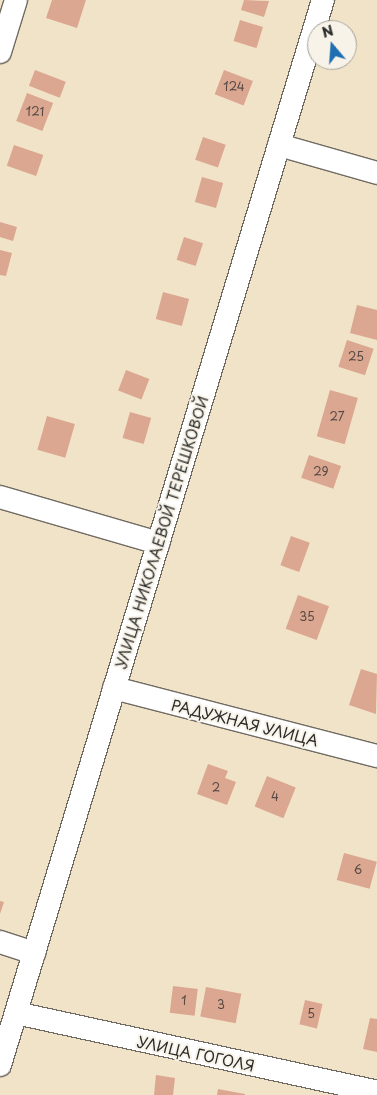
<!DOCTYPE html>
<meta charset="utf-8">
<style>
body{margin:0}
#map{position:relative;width:377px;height:1095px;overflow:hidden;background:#f1e3c8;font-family:"Playpen Sans",sans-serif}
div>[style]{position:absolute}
.building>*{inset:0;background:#dba791;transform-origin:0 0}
.roads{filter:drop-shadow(1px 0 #706b62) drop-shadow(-1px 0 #706b62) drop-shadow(0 1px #706b62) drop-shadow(0 -1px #706b62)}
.minor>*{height:22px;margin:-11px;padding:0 11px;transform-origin:11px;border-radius:11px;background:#fff}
span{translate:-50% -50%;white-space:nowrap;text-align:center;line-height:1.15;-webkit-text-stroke:4px #f7f3e8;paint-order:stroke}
.number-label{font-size:12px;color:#574a44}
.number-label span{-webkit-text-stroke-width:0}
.street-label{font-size:15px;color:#2b2b2b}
.north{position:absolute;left:307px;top:20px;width:50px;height:50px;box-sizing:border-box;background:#f7f3e8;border:1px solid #a5a39c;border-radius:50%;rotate:342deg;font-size:14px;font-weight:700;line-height:20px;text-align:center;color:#2b2b2b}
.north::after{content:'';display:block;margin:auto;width:18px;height:22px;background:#1f6fb2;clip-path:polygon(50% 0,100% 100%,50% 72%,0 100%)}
</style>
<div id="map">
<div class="building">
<i style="clip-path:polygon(52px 0,86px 0,77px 28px,46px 18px)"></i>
<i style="clip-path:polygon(244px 0,269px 1px,264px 17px,241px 10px)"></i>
<i style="left:240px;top:20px;width:24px;height:22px;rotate:17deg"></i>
<i style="left:35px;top:70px;width:33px;height:17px;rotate:21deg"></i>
<i style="left:224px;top:70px;width:31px;height:26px;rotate:21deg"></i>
<i style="left:27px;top:93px;width:28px;height:30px;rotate:21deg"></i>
<i style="left:203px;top:137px;width:24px;height:24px;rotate:19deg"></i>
<i style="left:14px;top:145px;width:31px;height:22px;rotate:19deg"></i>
<i style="left:202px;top:177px;width:22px;height:26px;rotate:16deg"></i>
<i style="clip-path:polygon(0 222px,17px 227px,13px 241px,0 237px)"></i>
<i style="left:184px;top:237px;width:20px;height:24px;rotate:18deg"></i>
<i style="clip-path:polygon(0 250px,12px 253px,6px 276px,0 275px)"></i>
<i style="left:163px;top:292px;width:27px;height:28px;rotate:15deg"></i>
<i style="clip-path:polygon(357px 305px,377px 310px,377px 340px,350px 333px)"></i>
<i style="left:347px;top:340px;width:28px;height:28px;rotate:18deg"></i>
<i style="left:126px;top:370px;width:25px;height:22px;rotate:21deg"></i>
<i style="left:330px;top:390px;width:29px;height:48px;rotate:16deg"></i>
<i style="left:130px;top:412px;width:22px;height:27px;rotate:16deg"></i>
<i style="left:47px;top:416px;width:29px;height:35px;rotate:16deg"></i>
<i style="left:309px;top:455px;width:34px;height:24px;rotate:19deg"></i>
<i style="left:291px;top:536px;width:20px;height:31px;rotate:20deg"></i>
<i style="left:298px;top:595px;width:33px;height:36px;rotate:20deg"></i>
<i style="clip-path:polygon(361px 669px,377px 674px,376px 714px,349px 705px)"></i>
<i style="clip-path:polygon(208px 764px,228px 771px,225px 778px,236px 782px,227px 805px,197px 794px)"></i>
<i style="left:267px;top:776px;width:31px;height:33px;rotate:22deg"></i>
<i style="left:344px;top:853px;width:34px;height:28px;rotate:15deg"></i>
<i style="clip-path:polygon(0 901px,4px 902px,0 914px)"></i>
<i style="left:173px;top:986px;width:25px;height:27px;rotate:7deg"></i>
<i style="left:206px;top:987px;width:36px;height:30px;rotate:11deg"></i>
<i style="left:305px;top:1000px;width:18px;height:25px;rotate:13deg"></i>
<i style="clip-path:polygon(370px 1018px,377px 1019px,377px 1052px,363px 1049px)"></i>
<i style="clip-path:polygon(156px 1075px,175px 1078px,173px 1095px,154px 1095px)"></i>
<i style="clip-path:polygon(218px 1089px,245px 1094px,245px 1095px,217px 1095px)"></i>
</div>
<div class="roads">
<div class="minor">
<i style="left:0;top:52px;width:54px;rotate:-72.9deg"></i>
<i style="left:279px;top:145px;width:102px;rotate:15.9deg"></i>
<i style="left:0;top:497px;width:165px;rotate:16.2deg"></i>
<i style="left:114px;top:688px;width:272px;rotate:14.5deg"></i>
<i style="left:0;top:942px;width:36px;rotate:18deg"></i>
<i style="left:16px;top:1013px;width:370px;rotate:12.3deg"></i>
<i style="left:0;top:1065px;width:1113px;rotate:-73.13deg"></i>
</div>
</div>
<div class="number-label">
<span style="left:234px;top:87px">124</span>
<span style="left:35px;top:112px">121</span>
<span style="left:356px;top:357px">25</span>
<span style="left:337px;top:417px">27</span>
<span style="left:321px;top:472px">29</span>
<span style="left:307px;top:617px">35</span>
<span style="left:216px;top:788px">2</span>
<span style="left:275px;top:797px">4</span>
<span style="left:358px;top:870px">6</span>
<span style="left:184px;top:1001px">1</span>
<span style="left:221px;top:1005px">3</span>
<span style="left:311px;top:1014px">5</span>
</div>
<div class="street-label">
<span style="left:161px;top:532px;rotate:-73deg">УЛИЦА НИКОЛАЕВОЙ ТЕРЕШКОВОЙ</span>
<span style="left:245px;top:722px;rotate:14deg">РАДУЖНАЯ УЛИЦА</span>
<span style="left:196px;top:1053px;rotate:12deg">УЛИЦА ГОГОЛЯ</span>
</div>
<div class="north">N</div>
</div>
